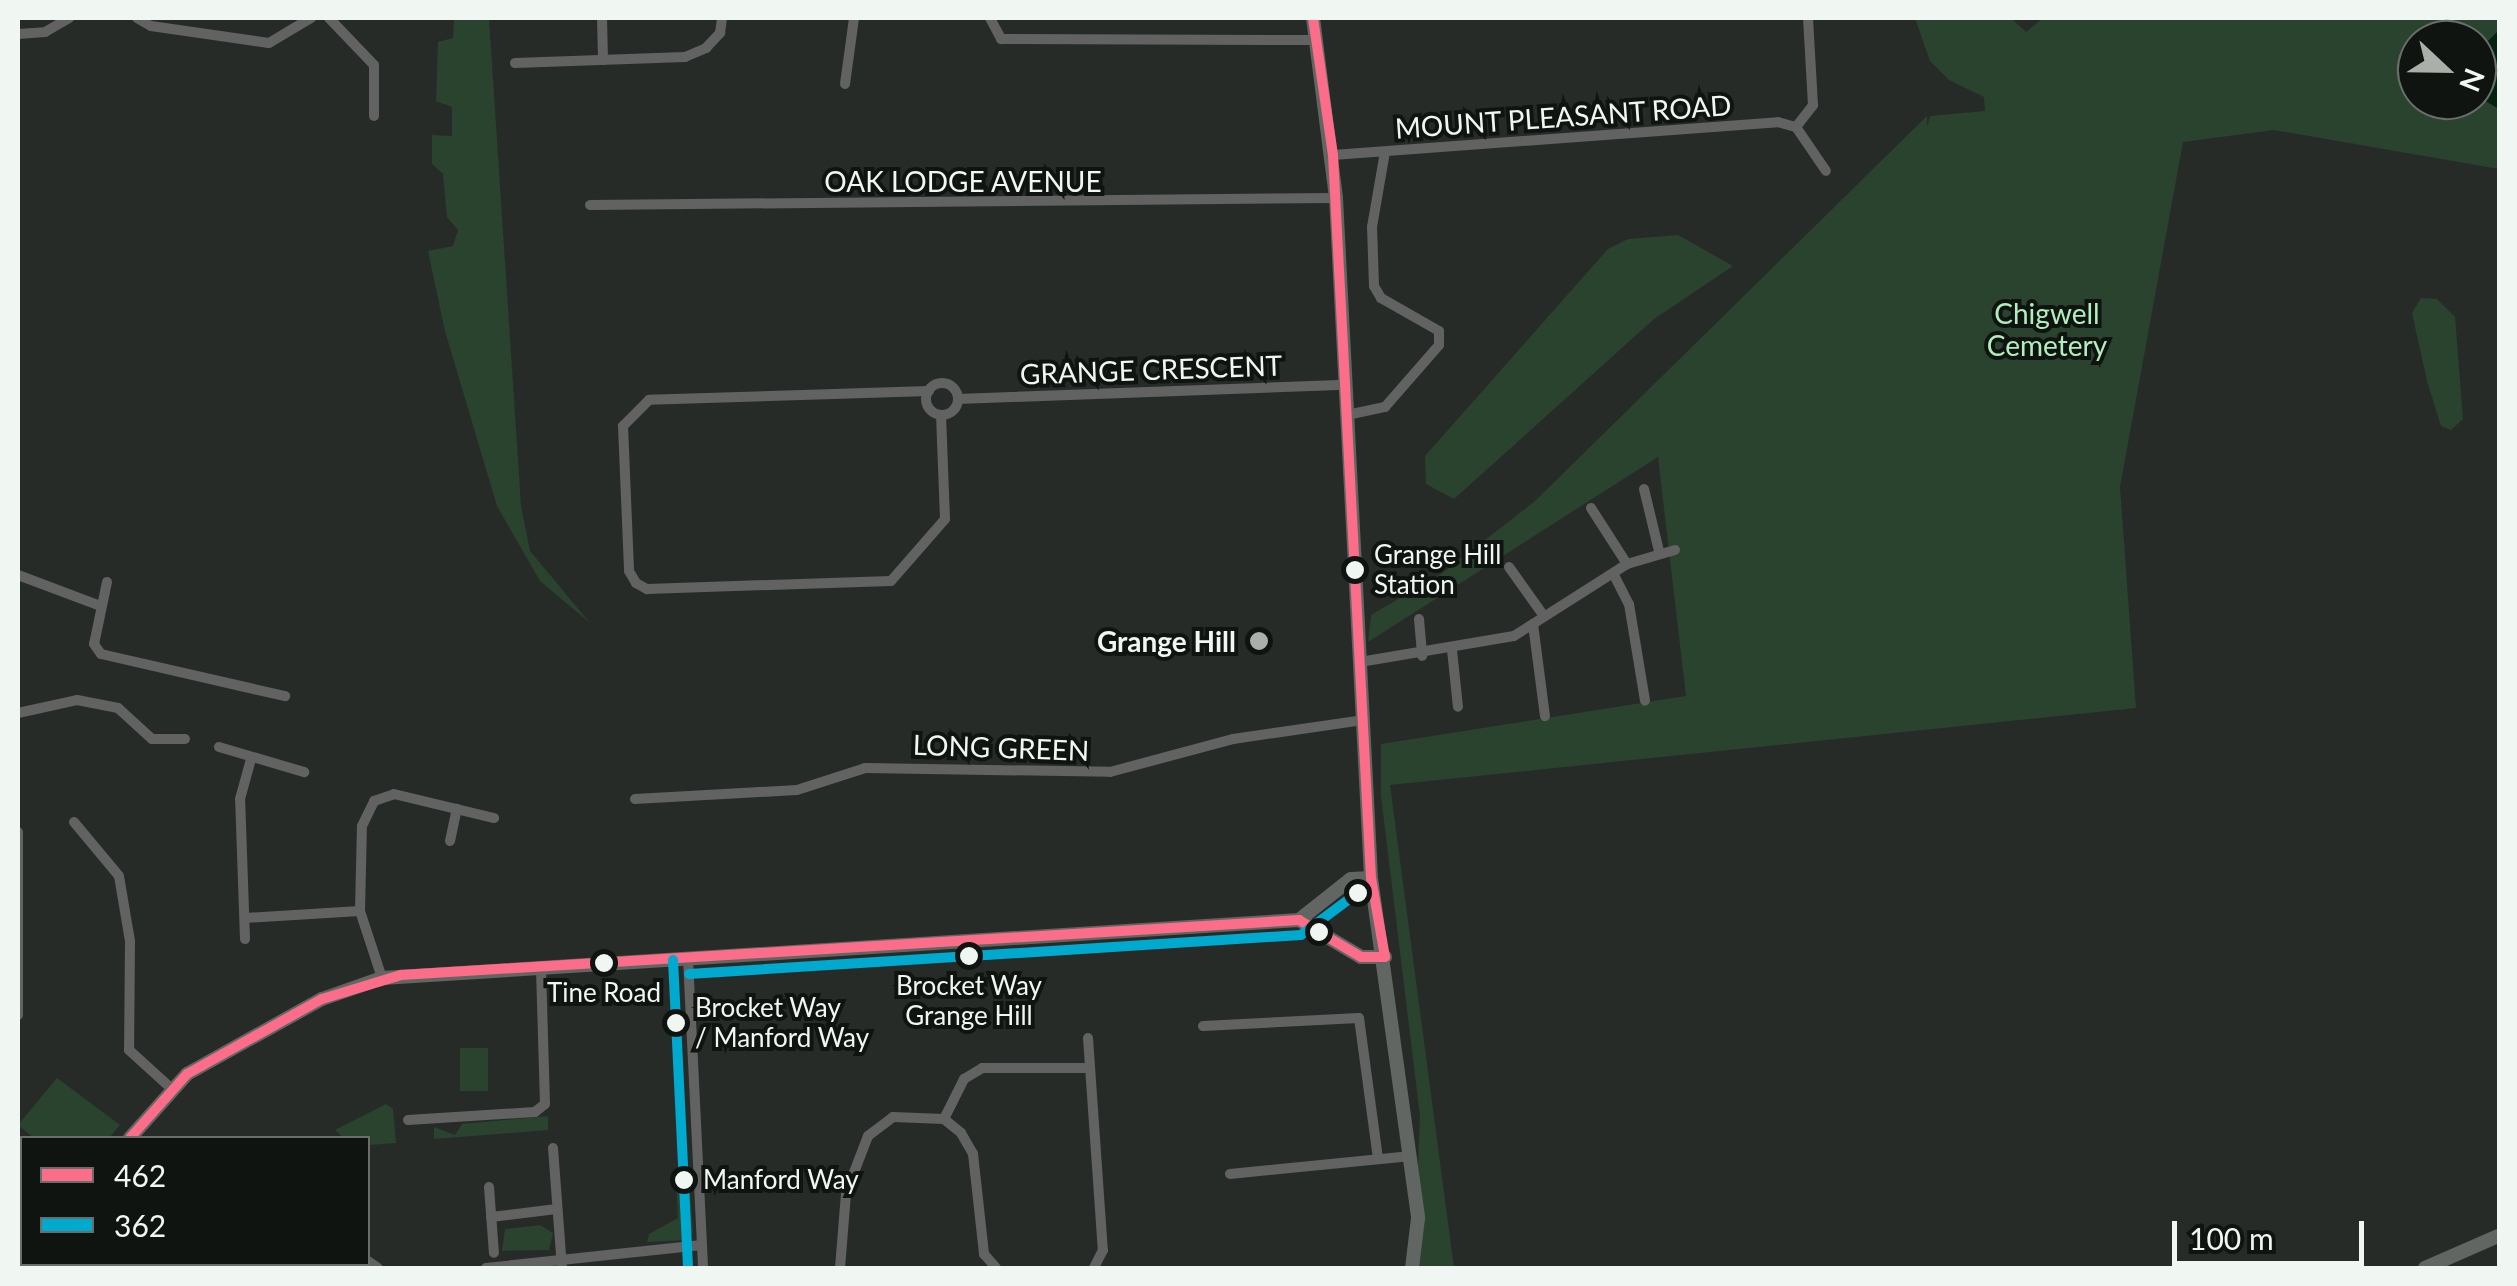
<!DOCTYPE html>
<style>
body{margin:0}
#map{position:relative;width:2517px;height:1286px;overflow:hidden;background:#272b27;font-family:Lato,sans-serif}
div>[style]{position:absolute}
.green>*{inset:0;background:#29432f;transform-origin:0 0}
.water>*{inset:0;background:#04230e}
.street>*{height:10px;margin:-5px;padding:0 5px;transform-origin:5px;border-radius:5px;background:#616261}
.street>.ring{margin:-5px;padding:0;box-sizing:content-box;background:none;border:10px solid #616261;border-radius:50%}
.secondary>*{height:14px;margin:-7px;padding:0 7px;transform-origin:7px;border-radius:7px;background:#626662}
.bus-1>*{height:10px;margin:-5px;padding:0 5px;transform-origin:5px;border-radius:5px;background:#fb6d88}
.bus-2>*{height:10px;margin:-5px;padding:0 5px;transform-origin:5px;border-radius:5px;background:#00a9ce}
.dots>*{width:28px;height:28px;translate:-50% -50%;box-sizing:border-box;border:5px solid #101411;border-radius:50%}
span{translate:-50% -50%;white-space:nowrap;text-align:center;line-height:1.15;-webkit-text-stroke:8px #101411;paint-order:stroke}
.bus-label{font-size:26px;color:#f0f6f1}
.left{translate:0 -50%;text-align:left}
.street-label{font-size:28px;color:#f0f6f1}
.park-label{font-size:28px;color:#b1edbd}
.poi-label{font-size:28px;color:#f0f6f1;font-weight:700}
.right{translate:-100% -50%;text-align:right}
.frame{position:absolute;inset:0;border:20px solid #f0f6f1;pointer-events:none}
.legend{position:absolute;left:20px;top:1136px;width:350px;height:130px;box-sizing:border-box;background:#101411;border:2px solid #6a6e6b;margin:0;padding:12px 18px;list-style:none;font-size:30px;color:#f0f6f1}
.legend li{display:flex;align-items:center;gap:20px;height:50px}
.legend b{width:50px;border:2px solid #6a6e6b}
.north{position:absolute;left:2397px;top:20px;width:100px;height:100px;box-sizing:border-box;background:#101411;border:2px solid #6a6e6b;border-radius:50%;rotate:112deg;font-size:28px;font-weight:700;line-height:40px;text-align:center;color:#f0f6f1}
.north::after{content:'';display:block;margin:auto;width:35px;height:45px;background:#aaafaa;clip-path:polygon(50% 0,100% 100%,50% 72%,0 100%)}
.scale{position:absolute;left:2172px;top:1221px;width:192px;height:45px;box-sizing:border-box;border:5px solid #f0f6f1;border-top:0;padding-left:12px;font-size:30px;line-height:35px;white-space:nowrap;color:#f0f6f1;-webkit-text-stroke:8px #101411;paint-order:stroke}
</style>
<div id="map">
<div class="green">
<i style="clip-path:polygon(454px 18px,489px 18px,521px 506px,530px 551px,590px 623px,540px 581px,497px 506px,445px 331px,428px 251px,453px 246px,458px 230px,447px 217px,443px 174px,432px 164px,432px 135px,452px 136px,452px 107px,436px 101px,438px 42px,453px 38px)"></i>
<i style="clip-path:polygon(evenodd,1915px 18px,2011px 18px,2026px 32px,2043px 18px,2499px 18px,2499px 169px,2274px 130px,2183px 142px,2120px 487px,2136px 708px,1390px 785px,1454px 1268px,1414px 1268px,1420px 1116px,1381px 796px,1381px 744px,1686px 696px,1658px 457px,1368px 642px,1371px 615px,1441px 574px,1534px 502px,1927px 116px,1927px 127px,1930px 116px,1985px 111px,1984px 97px,1949px 80px,1930px 61px,1915px 18px,2417px 40px,2477px 40px,2477px 100px,2417px 100px,2417px 40px)"></i>
<i style="clip-path:polygon(1678px 235px,1733px 266px,1654px 319px,1454px 499px,1426px 484px,1425px 456px,1608px 249px,1628px 239px)"></i>
<i style="clip-path:polygon(2421px 298px,2437px 299px,2455px 317px,2463px 419px,2451px 430px,2441px 426px,2427px 381px,2412px 313px)"></i>
<i style="left:460px;top:1048px;width:28px;height:43px"></i>
<i style="clip-path:polygon(57px 1078px,120px 1125px,109px 1138px,34px 1138px,18px 1125px)"></i>
<i style="clip-path:polygon(386px 1104px,393px 1109px,396px 1143px,368px 1145px,368px 1138px,344px 1138px,335px 1130px)"></i>
<i style="clip-path:polygon(548px 1116px,548px 1130px,434px 1139px,434px 1127px,455px 1135px,462px 1124px)"></i>
<i style="clip-path:polygon(689px 1177px,693px 1232px,686px 1240px,647px 1242px,649px 1234px,678px 1218px,676px 1178px)"></i>
<i style="clip-path:polygon(540px 1225px,553px 1233px,549px 1250px,502px 1251px,505px 1229px)"></i>
</div>
<div class="water">
<i style="clip-path:polygon(2499px 30px,2500px 30px,2499px 109px,2477px 96px,2477px 52px)"></i>
</div>
<div class="street">
<i style="left:137px;top:18px;width:16px;rotate:30deg"></i>
<i style="left:151px;top:26px;width:119px;rotate:8.2deg"></i>
<i style="left:269px;top:43px;width:49px;rotate:-30.8deg"></i>
<i style="left:329px;top:18px;width:65px;rotate:46.2deg"></i>
<i style="left:374px;top:65px;width:51px;rotate:90deg"></i>
<i style="left:602px;top:18px;width:42px;rotate:88.6deg"></i>
<i style="left:990px;top:18px;width:24px;rotate:62deg"></i>
<i style="left:1001px;top:39px;width:314px;rotate:0.2deg"></i>
<i style="left:18px;top:34px;width:27px;rotate:-4deg"></i>
<i style="left:45px;top:32px;width:28px;rotate:-30deg"></i>
<i style="left:515px;top:63px;width:170px;rotate:-2deg"></i>
<i style="left:685px;top:57px;width:23px;rotate:-23deg"></i>
<i style="left:706px;top:48px;width:21px;rotate:-47deg"></i>
<i style="left:720px;top:33px;width:15px;rotate:-82deg"></i>
<i style="left:845px;top:84px;width:67px;rotate:-82.2deg"></i>
<i style="left:1796px;top:127px;width:28px;rotate:-52deg"></i>
<i style="left:1813px;top:105px;width:87px;rotate:-93.3deg"></i>
<i style="left:1333px;top:155px;width:446px;rotate:-4.2deg"></i>
<i style="left:1778px;top:122px;width:19px;rotate:16deg"></i>
<i style="left:1796px;top:127px;width:53px;rotate:55.7deg"></i>
<i style="left:590px;top:205px;width:746px;rotate:-0.54deg"></i>
<i class="ring" style="left:926px;top:383px;width:22px;height:22px"></i>
<i style="left:929px;top:391px;width:280px;rotate:178.2deg"></i>
<i style="left:649px;top:400px;width:37px;rotate:135deg"></i>
<i style="left:623px;top:426px;width:145px;rotate:87.6deg"></i>
<i style="left:629px;top:571px;width:14px;rotate:60deg"></i>
<i style="left:636px;top:583px;width:13px;rotate:29deg"></i>
<i style="left:647px;top:589px;width:244px;rotate:-1.9deg"></i>
<i style="left:891px;top:581px;width:82px;rotate:-48.9deg"></i>
<i style="left:945px;top:519px;width:104px;rotate:-92.2deg"></i>
<i style="left:958px;top:399px;width:387px;rotate:-2.1deg"></i>
<i style="left:1347px;top:415px;width:39px;rotate:-12deg"></i>
<i style="left:1385px;top:407px;width:82px;rotate:-48.9deg"></i>
<i style="left:1439px;top:345px;width:14px;rotate:-90deg"></i>
<i style="left:1439px;top:331px;width:67px;rotate:-150.4deg"></i>
<i style="left:1381px;top:298px;width:14px;rotate:-120deg"></i>
<i style="left:1374px;top:286px;width:59px;rotate:-91.9deg"></i>
<i style="left:1372px;top:227px;width:76px;rotate:-80.2deg"></i>
<i style="left:1644px;top:489px;width:64px;rotate:76.4deg"></i>
<i style="left:1591px;top:508px;width:67px;rotate:57.3deg"></i>
<i style="left:1509px;top:567px;width:60px;rotate:54.5deg"></i>
<i style="left:18px;top:575px;width:85px;rotate:20.6deg"></i>
<i style="left:1615px;top:577px;width:30px;rotate:63deg"></i>
<i style="left:1629px;top:604px;width:98px;rotate:80.6deg"></i>
<i style="left:107px;top:582px;width:63px;rotate:101.8deg"></i>
<i style="left:94px;top:644px;width:12px;rotate:55deg"></i>
<i style="left:101px;top:654px;width:189px;rotate:12.9deg"></i>
<i style="left:1419px;top:619px;width:37px;rotate:85deg"></i>
<i style="left:1533px;top:624px;width:93px;rotate:82.6deg"></i>
<i style="left:1452px;top:650px;width:57px;rotate:84deg"></i>
<i style="left:1360px;top:662px;width:156px;rotate:-9.6deg"></i>
<i style="left:1514px;top:636px;width:134px;rotate:-32.5deg"></i>
<i style="left:1627px;top:564px;width:50px;rotate:-16.3deg"></i>
<i style="left:18px;top:713px;width:60px;rotate:-12.4deg"></i>
<i style="left:77px;top:700px;width:42px;rotate:11deg"></i>
<i style="left:118px;top:708px;width:46px;rotate:42.4deg"></i>
<i style="left:152px;top:739px;width:33px"></i>
<i style="left:219px;top:747px;width:89px;rotate:16.4deg"></i>
<i style="left:635px;top:799px;width:162px;rotate:-3.2deg"></i>
<i style="left:797px;top:790px;width:71px;rotate:-17.9deg"></i>
<i style="left:865px;top:768px;width:245px;rotate:0.9deg"></i>
<i style="left:1110px;top:772px;width:127px;rotate:-15deg"></i>
<i style="left:1233px;top:739px;width:131px;rotate:-8.3deg"></i>
<i style="left:74px;top:822px;width:70px;rotate:50.2deg"></i>
<i style="left:119px;top:876px;width:66px;rotate:80.4deg"></i>
<i style="left:130px;top:941px;width:109px;rotate:90.5deg"></i>
<i style="left:129px;top:1050px;width:58px;rotate:42.2deg"></i>
<i style="left:18px;top:832px;width:183px;rotate:90deg"></i>
<i style="left:450px;top:841px;width:33px;rotate:-78deg"></i>
<i style="left:245px;top:918px;width:115px;rotate:-3.5deg"></i>
<i style="left:245px;top:939px;width:140px;rotate:-92deg"></i>
<i style="left:240px;top:799px;width:41px;rotate:-74.6deg"></i>
<i style="left:688px;top:959px;width:309px;rotate:87.2deg"></i>
<i style="left:382px;top:978px;width:71px;rotate:-108.2deg"></i>
<i style="left:360px;top:911px;width:85px;rotate:-88.7deg"></i>
<i style="left:362px;top:826px;width:28px;rotate:-64deg"></i>
<i style="left:374px;top:801px;width:21px;rotate:-19deg"></i>
<i style="left:394px;top:794px;width:103px;rotate:13.5deg"></i>
<i style="left:1203px;top:1026px;width:156px;rotate:-2.9deg"></i>
<i style="left:1359px;top:1018px;width:142px;rotate:82.3deg"></i>
<i style="left:1088px;top:1038px;width:213px;rotate:86deg"></i>
<i style="left:1103px;top:1250px;width:20px;rotate:117deg"></i>
<i style="left:944px;top:1119px;width:45px;rotate:-63.4deg"></i>
<i style="left:964px;top:1079px;width:21px;rotate:-31deg"></i>
<i style="left:982px;top:1068px;width:106px"></i>
<i style="left:408px;top:1120px;width:127px;rotate:-3.6deg"></i>
<i style="left:535px;top:1112px;width:13px;rotate:-39deg"></i>
<i style="left:545px;top:1104px;width:136px;rotate:-91.7deg"></i>
<i style="left:553px;top:1148px;width:120px;rotate:85.7deg"></i>
<i style="left:1230px;top:1174px;width:182px;rotate:-5.7deg"></i>
<i style="left:489px;top:1187px;width:66px;rotate:85.7deg"></i>
<i style="left:491px;top:1217px;width:66px;rotate:-6.9deg"></i>
<i style="left:368px;top:1261px;width:12px;rotate:35deg"></i>
<i style="left:215px;top:1264px;width:8px;rotate:30deg"></i>
<i style="left:231px;top:1268px;width:6px;rotate:-45deg"></i>
<i style="left:326px;top:1268px;width:6px;rotate:-45deg"></i>
<i style="left:486px;top:1268px;width:217px;rotate:-6.1deg"></i>
<i style="left:840px;top:1268px;width:75px;rotate:-85.4deg"></i>
<i style="left:846px;top:1193px;width:61px;rotate:-68.9deg"></i>
<i style="left:868px;top:1136px;width:31px;rotate:-37deg"></i>
<i style="left:893px;top:1117px;width:51px;rotate:2.2deg"></i>
<i style="left:944px;top:1119px;width:22px;rotate:39deg"></i>
<i style="left:961px;top:1133px;width:24px;rotate:60deg"></i>
<i style="left:973px;top:1154px;width:101px;rotate:83.7deg"></i>
<i style="left:984px;top:1254px;width:18px;rotate:49deg"></i>
</div>
<div class="secondary">
<i style="left:1313px;top:18px;width:181px;rotate:82.7deg"></i>
<i style="left:1336px;top:198px;width:681px;rotate:87.05deg"></i>
<i style="left:1371px;top:878px;width:343px;rotate:82.1deg"></i>
<i style="left:1418px;top:1218px;width:50px;rotate:96.8deg"></i>
<i style="left:1299px;top:920px;width:72px;rotate:30.8deg"></i>
<i style="left:1361px;top:957px;width:24px"></i>
<i style="left:130px;top:1138px;width:86px;rotate:-48.3deg"></i>
<i style="left:187px;top:1074px;width:154px;rotate:-29.1deg"></i>
<i style="left:322px;top:999px;width:64px;rotate:-19.3deg"></i>
<i style="left:382px;top:978px;width:919px;rotate:-3.62deg"></i>
<i style="left:1299px;top:920px;width:66px;rotate:-38.3deg"></i>
<i style="left:1351px;top:879px;width:20px;rotate:-3deg"></i>
<i style="left:26px;top:1268px;width:6px;rotate:-45deg"></i>
<i style="left:2425px;top:1268px;width:82px;rotate:-23.7deg"></i>
</div>
<div class="bus-1">
<i style="left:130px;top:1138px;width:86px;rotate:-48.3deg"></i>
<i style="left:187px;top:1074px;width:154px;rotate:-29.1deg"></i>
<i style="left:322px;top:999px;width:83px;rotate:-16.9deg"></i>
<i style="left:401px;top:975px;width:900px;rotate:-3.5deg"></i>
<i style="left:1299px;top:920px;width:72px;rotate:30.8deg"></i>
<i style="left:1361px;top:957px;width:24px"></i>
<i style="left:1385px;top:957px;width:80px;rotate:-100deg"></i>
<i style="left:1371px;top:878px;width:724px;rotate:-93.01deg"></i>
<i style="left:1333px;top:155px;width:138px;rotate:-98.3deg"></i>
</div>
<div class="bus-2">
<i style="left:673px;top:960px;width:308px;rotate:87.2deg"></i>
<i style="left:689px;top:974px;width:613px;rotate:-3.65deg"></i>
<i style="left:1301px;top:935px;width:74px;rotate:-36.7deg"></i>
</div>
<div class="dots">
<i style="left:1355px;top:570px;background:#f0f6f1"></i>
<i style="left:1259px;top:641px;background:#aaafaa"></i>
<i style="left:1358px;top:893px;background:#f0f6f1"></i>
<i style="left:1319px;top:932px;background:#f0f6f1"></i>
<i style="left:969px;top:956px;background:#f0f6f1"></i>
<i style="left:604px;top:963px;background:#f0f6f1"></i>
<i style="left:676px;top:1023px;background:#f0f6f1"></i>
<i style="left:684px;top:1180px;background:#f0f6f1"></i>
</div>
<div class="bus-label">
<span class="left" style="left:1374px;top:570px">Grange Hill<br>Station</span>
<span style="left:969px;top:1001px">Brocket Way<br>Grange Hill</span>
<span style="left:604px;top:993px">Tine Road</span>
<span class="left" style="left:695px;top:1023px">Brocket Way<br>/ Manford Way</span>
<span class="left" style="left:703px;top:1180px">Manford Way</span>
</div>
<div class="street-label">
<span style="left:1563px;top:116px;rotate:-4deg">MOUNT PLEASANT ROAD</span>
<span style="left:963px;top:181px">OAK LODGE AVENUE</span>
<span style="left:1151px;top:369px;rotate:-2deg">GRANGE CRESCENT</span>
<span style="left:1001px;top:747px;rotate:2deg">LONG GREEN</span>
</div>
<div class="park-label">
<span style="left:2047px;top:329px">Chigwell<br>Cemetery</span>
</div>
<div class="poi-label">
<span class="right" style="left:1236px;top:641px">Grange Hill</span>
</div>
<div class="frame"></div>
<ul class="legend">
<li><b style="height:12px;background:#fb6d88"></b>462</li>
<li><b style="height:12px;background:#00a9ce"></b>362</li>
</ul>
<div class="north">N</div>
<div class="scale">100 m</div>
</div>
